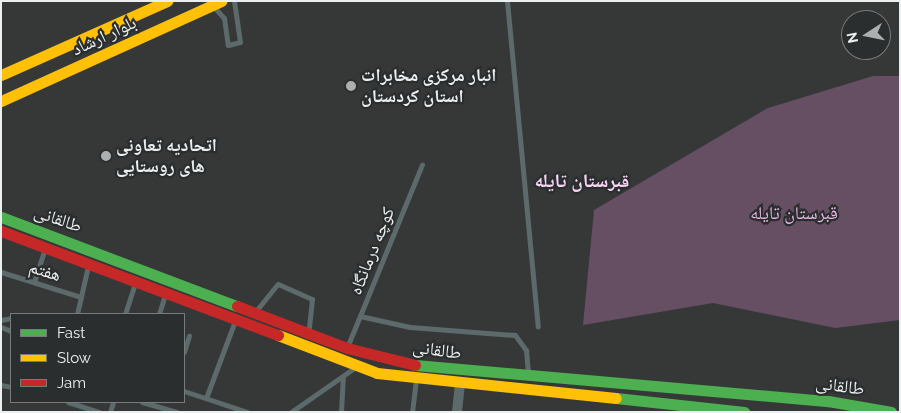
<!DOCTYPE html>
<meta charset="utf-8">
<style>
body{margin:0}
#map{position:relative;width:901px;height:413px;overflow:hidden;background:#363838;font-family:Raleway,"Noto Naskh Arabic",sans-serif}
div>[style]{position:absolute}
.green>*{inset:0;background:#664e63}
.lane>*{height:5px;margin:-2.5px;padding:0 2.5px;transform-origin:2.5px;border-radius:2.5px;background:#5d6a6b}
.street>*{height:10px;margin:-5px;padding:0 5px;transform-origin:5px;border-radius:5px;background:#5d6a6b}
.fast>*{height:11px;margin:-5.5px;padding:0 5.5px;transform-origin:5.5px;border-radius:5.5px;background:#4caf50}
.slow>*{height:11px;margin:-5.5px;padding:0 5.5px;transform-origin:5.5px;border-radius:5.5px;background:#ffc107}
.jam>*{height:11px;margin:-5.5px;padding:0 5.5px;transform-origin:5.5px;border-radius:5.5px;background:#c62828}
.dots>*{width:14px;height:14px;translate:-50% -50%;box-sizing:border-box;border:2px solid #2b2e2f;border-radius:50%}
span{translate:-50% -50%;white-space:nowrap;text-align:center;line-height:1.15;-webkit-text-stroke:4.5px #2b2e2f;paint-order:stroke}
.street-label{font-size:18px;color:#ecefef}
.poi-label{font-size:18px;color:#ecefef;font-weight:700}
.left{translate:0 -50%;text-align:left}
.park-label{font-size:18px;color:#ebb8e6}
.neighbourhood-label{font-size:19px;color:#f9d4f5;font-weight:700}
.frame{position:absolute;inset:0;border:2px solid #ecefef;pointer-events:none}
.legend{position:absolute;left:10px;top:313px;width:175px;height:90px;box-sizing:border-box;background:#2b2e2f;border:1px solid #787b7c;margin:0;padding:6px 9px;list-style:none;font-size:15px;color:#ecefef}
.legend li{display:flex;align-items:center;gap:10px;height:25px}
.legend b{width:25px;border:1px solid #787b7c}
.north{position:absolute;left:841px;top:10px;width:50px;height:50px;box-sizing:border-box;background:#2b2e2f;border:1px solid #787b7c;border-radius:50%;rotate:259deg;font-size:14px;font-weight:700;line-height:20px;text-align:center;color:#ecefef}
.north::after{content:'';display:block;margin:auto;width:18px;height:22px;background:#acafaf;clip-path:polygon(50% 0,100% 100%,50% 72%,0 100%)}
</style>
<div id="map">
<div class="green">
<i style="clip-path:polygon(873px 76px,900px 76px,900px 320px,835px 328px,713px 303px,583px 325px,594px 210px,768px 108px)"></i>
</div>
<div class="lane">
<i style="left:507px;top:1px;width:327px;rotate:84.6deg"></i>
<i style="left:214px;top:7px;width:15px;rotate:48deg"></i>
<i style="left:224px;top:18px;width:27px;rotate:82deg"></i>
<i style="left:228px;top:45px;width:12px;rotate:-14deg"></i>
<i style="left:240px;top:42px;width:41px;rotate:-98.3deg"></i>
<i style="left:1px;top:272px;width:84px;rotate:17.4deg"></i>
<i style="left:34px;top:282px;width:35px;rotate:-72deg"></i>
<i style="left:255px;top:312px;width:36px;rotate:-51deg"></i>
<i style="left:278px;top:284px;width:37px;rotate:24deg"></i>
<i style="left:312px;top:299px;width:31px;rotate:96deg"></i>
<i style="left:77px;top:314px;width:49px;rotate:-77.1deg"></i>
<i style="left:125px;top:314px;width:32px;rotate:-72deg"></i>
<i style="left:159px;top:314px;width:21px;rotate:-73deg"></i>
<i style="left:360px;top:316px;width:51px;rotate:12.4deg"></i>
<i style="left:410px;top:327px;width:105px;rotate:4.4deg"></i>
<i style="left:515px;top:335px;width:19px;rotate:54deg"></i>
<i style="left:526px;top:350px;width:22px;rotate:85deg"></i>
<i style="left:1px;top:320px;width:10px;rotate:-11deg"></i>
<i style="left:1px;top:327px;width:11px;rotate:22deg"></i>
<i style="left:348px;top:345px;width:195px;rotate:-67.7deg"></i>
<i style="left:184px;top:352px;width:17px;rotate:-73deg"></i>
<i style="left:1px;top:385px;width:10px;rotate:11deg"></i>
<i style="left:184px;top:391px;width:66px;rotate:18.4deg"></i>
<i style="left:206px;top:398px;width:82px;rotate:-69.4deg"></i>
<i style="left:68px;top:402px;width:33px;rotate:18deg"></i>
<i style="left:142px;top:402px;width:36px;rotate:16deg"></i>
<i style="left:110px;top:412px;width:10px;rotate:-73deg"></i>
<i style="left:291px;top:412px;width:77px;rotate:-34.9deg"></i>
<i style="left:341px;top:412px;width:35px;rotate:-87deg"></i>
<i style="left:412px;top:412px;width:32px;rotate:-83deg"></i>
</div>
<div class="street">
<i style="left:457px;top:412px;width:28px;rotate:-84deg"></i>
</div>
<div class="fast">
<i style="left:1px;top:217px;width:252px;rotate:20.7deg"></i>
<i style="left:415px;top:365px;width:415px;rotate:5deg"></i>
<i style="left:828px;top:401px;width:64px;rotate:9.9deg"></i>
<i style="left:616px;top:398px;width:129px;rotate:6.2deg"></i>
</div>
<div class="slow">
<i style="left:1px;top:75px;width:182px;rotate:-24deg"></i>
<i style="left:1px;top:101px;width:242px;rotate:-24.4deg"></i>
<i style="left:278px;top:335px;width:106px;rotate:21deg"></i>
<i style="left:377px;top:373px;width:240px;rotate:6deg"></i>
</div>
<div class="jam">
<i style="left:1px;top:231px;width:296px;rotate:20.6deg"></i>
<i style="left:237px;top:306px;width:118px;rotate:20.9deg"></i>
<i style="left:347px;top:348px;width:70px;rotate:14deg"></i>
</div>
<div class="dots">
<i style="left:351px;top:86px;background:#acafaf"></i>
<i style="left:106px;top:156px;background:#acafaf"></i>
</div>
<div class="street-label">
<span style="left:104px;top:36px;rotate:-25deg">بلوار ارشاد</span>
<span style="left:58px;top:219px;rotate:19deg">طالقانی</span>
<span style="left:372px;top:251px;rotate:-68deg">کوچه درمانگاه</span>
<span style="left:45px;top:271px;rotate:17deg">هفتم</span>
<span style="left:437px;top:350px;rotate:8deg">طالقانی</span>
<span style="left:840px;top:386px;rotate:8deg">طالقانی</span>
</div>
<div class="poi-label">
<span class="left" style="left:361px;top:86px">انبار مرکزی مخابرات<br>استان کردستان</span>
<span class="left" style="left:116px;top:156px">اتحادیه تعاونی<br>های روستایی</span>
</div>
<div class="park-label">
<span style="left:794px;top:213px">قبرستان تایله</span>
</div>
<div class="neighbourhood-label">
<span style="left:582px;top:181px">قبرستان تایله</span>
</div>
<div class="frame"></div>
<ul class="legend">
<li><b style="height:6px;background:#4caf50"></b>Fast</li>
<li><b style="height:6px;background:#ffc107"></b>Slow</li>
<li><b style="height:6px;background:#c62828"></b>Jam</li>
</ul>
<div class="north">N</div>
</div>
